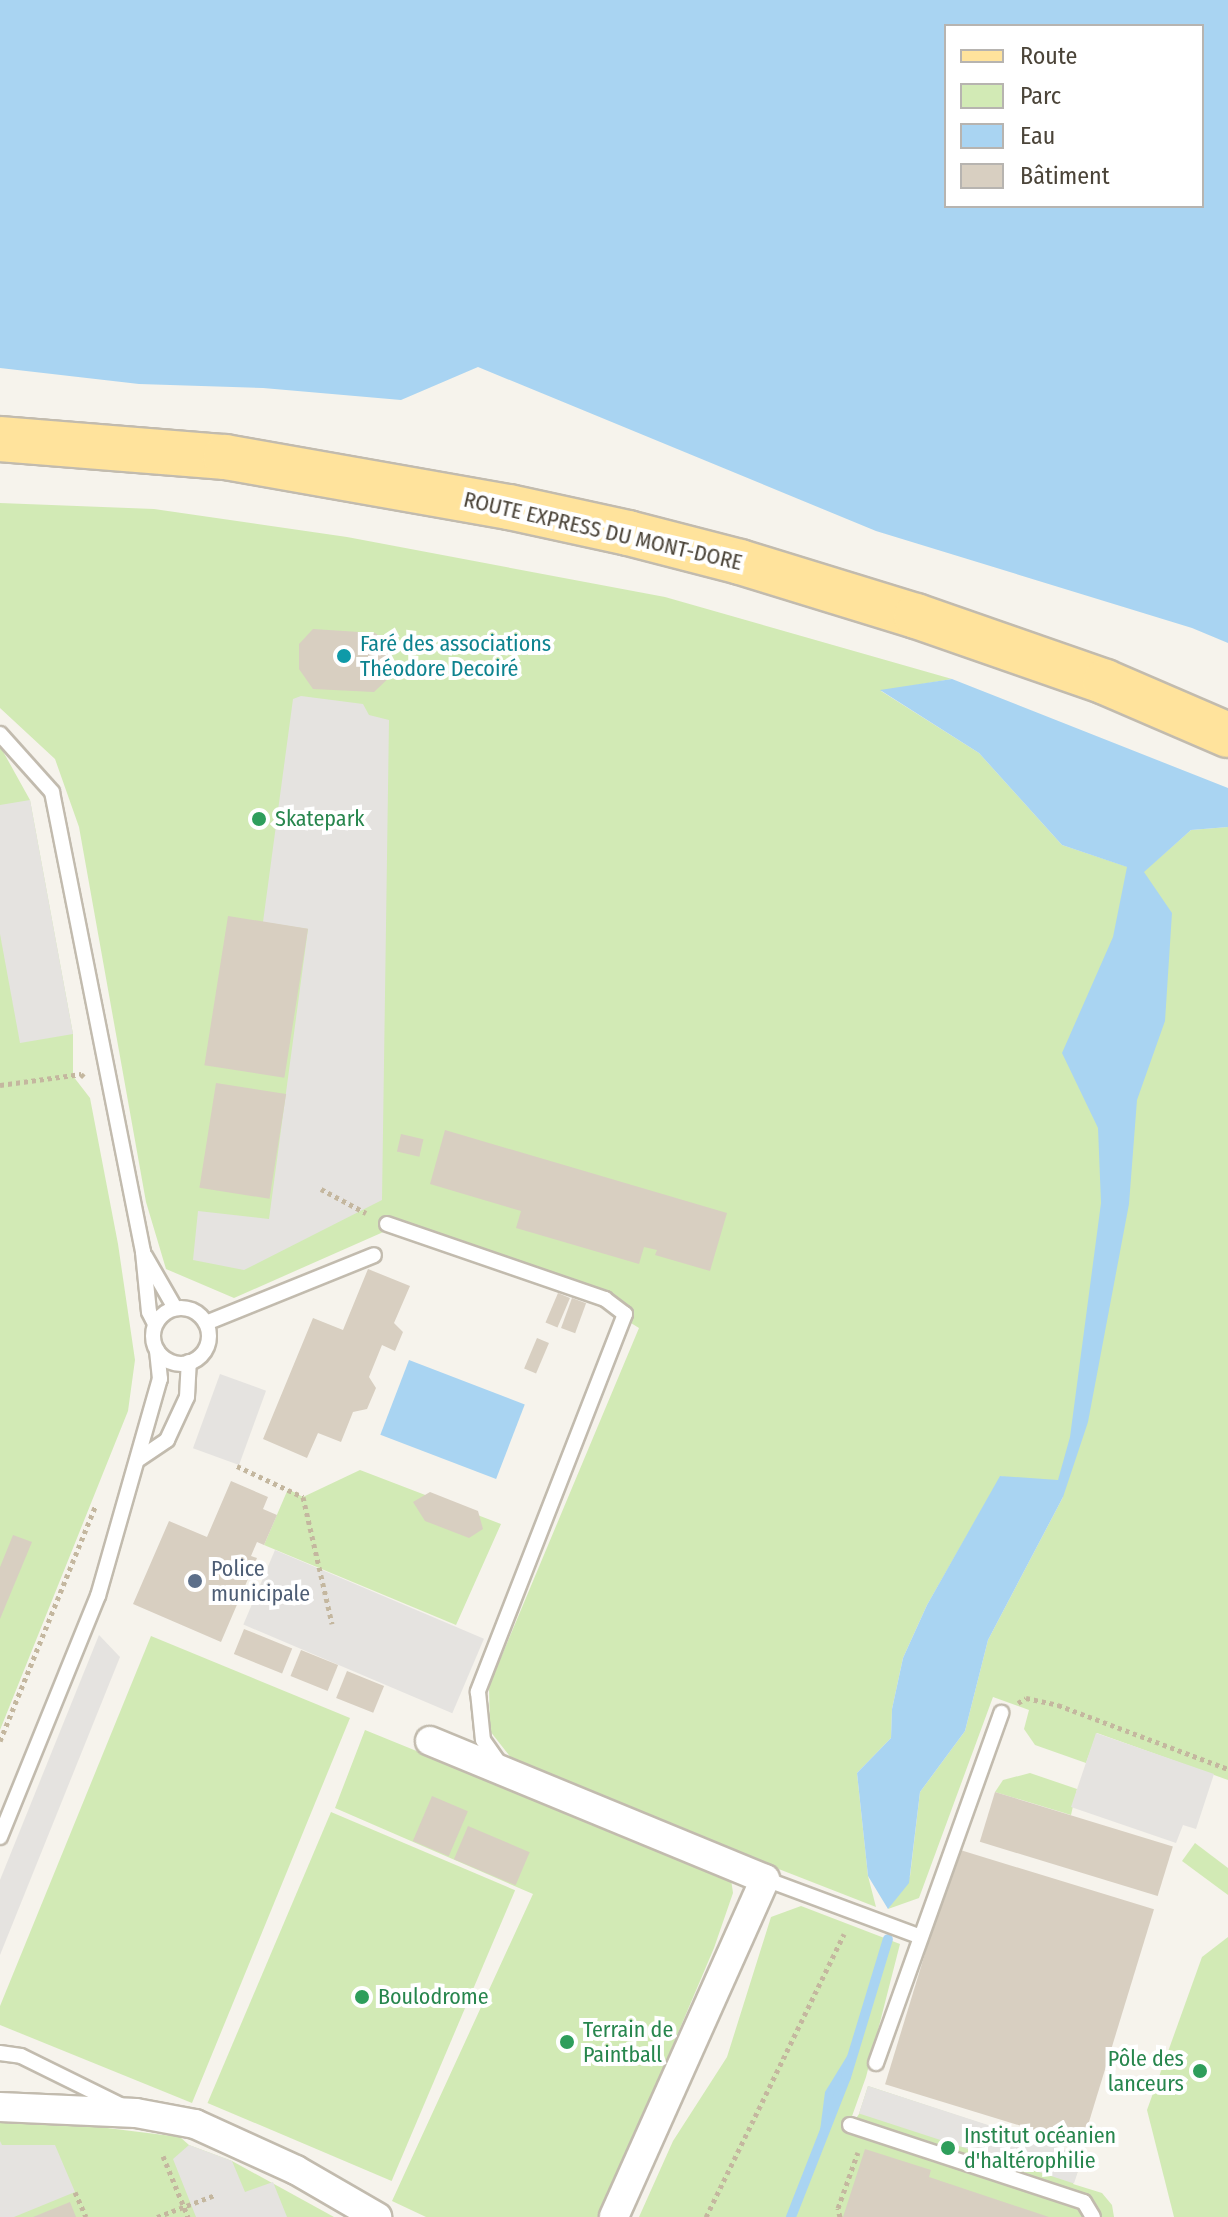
<!DOCTYPE html>
<meta charset="utf-8">
<style>
body{margin:0}
#map{position:relative;width:1228px;height:2217px;overflow:hidden;background:#f6f3ec;font-family:"Fira Sans Condensed",sans-serif}
div>[style]{position:absolute}
.green>*{inset:0;background:#d2eab5;transform-origin:0 0}
.parking>*{inset:0;background:#e5e3e0;transform-origin:0 0}
.water>*{inset:0;background:#a9d4f2;transform-origin:0 0}
.stream>*{height:10px;margin:-5px;padding:0 5px;transform-origin:5px;border-radius:5px;background:#a9d4f2}
.building>*{inset:0;background:#d8cfc1;transform-origin:0 0}
.path>*{height:5px;margin-top:-2.5px;transform-origin:0;background:repeating-linear-gradient(90deg,#c4b79f 0 4px,transparent 0 8px)}
.roads{filter:drop-shadow(2px 0 #c2bbae) drop-shadow(-2px 0 #c2bbae) drop-shadow(0 2px #c2bbae) drop-shadow(0 -2px #c2bbae)}
.lane>*{height:14px;margin:-7px;padding:0 7px;transform-origin:7px;border-radius:7px;background:#fff}
.lane>.ring{margin:-7px;padding:0;box-sizing:content-box;background:none;border:14px solid #fff;border-radius:50%}
.street>*{height:28px;margin:-14px;padding:0 14px;transform-origin:14px;border-radius:14px;background:#fff}
.primary>*{height:44px;margin:-22px;padding:0 22px;transform-origin:22px;border-radius:22px;background:#ffe39c}
.dots>*{width:22px;height:22px;translate:-50% -50%;box-sizing:border-box;border:4px solid #fff;border-radius:50%}
span{translate:-50% -50%;white-space:nowrap;text-align:center;line-height:1.15;-webkit-text-stroke:8px #fff;paint-order:stroke}
.street-label{font-size:22px;color:#4b4439}
.culture-label{font-size:22px;color:#0d838f}
.left{translate:0 -50%;text-align:left}
.leisure-label{font-size:22px;color:#27864d}
.right{translate:-100% -50%;text-align:right}
.service-label{font-size:22px;color:#4e5e75}
.legend{position:absolute;left:944px;top:24px;width:260px;height:184px;box-sizing:border-box;background:#fff;border:2px solid #b7b4b0;margin:0;padding:10px 14px;list-style:none;font-size:24px;color:#4b4439}
.legend li{display:flex;align-items:center;gap:16px;height:40px}
.legend b{width:40px;border:2px solid #b7b4b0}
</style>
<div id="map">
<div class="green">
<i style="clip-path:polygon(0 503px,154px 509px,347px 537px,665px 597px,952px 679px,881px 691px,979px 753px,1062px 845px,1143px 872px,1191px 830px,1228px 827px,1228px 1780px,1097px 1733px,1086px 1763px,1035px 1745px,1024px 1729px,1029px 1710px,993px 1697px,919px 1898px,888px 1909px,910px 1876px,920px 1792px,965px 1731px,988px 1640px,1063px 1497px,1001px 1476px,927px 1605px,903px 1658px,892px 1709px,891px 1738px,857px 1773px,868px 1876px,876px 1907px,519px 1768px,490px 1731px,489px 1686px,639px 1328px,605px 1307px,406px 1222px,234px 1298px,166px 1269px,146px 1202px,79px 827px,55px 759px,0 708px)"></i>
<i style="clip-path:polygon(0 746px,30px 800px,73px 1034px,73px 1076px,90px 1098px,118px 1244px,135px 1360px,128px 1411px,0 1730px)"></i>
<i style="clip-path:polygon(360px 1470px,501px 1524px,456px 1625px,264px 1545px,288px 1489px,303px 1497px)"></i>
<i style="clip-path:polygon(151px 1636px,350px 1718px,192px 2103px,0 2025px,0 2006px)"></i>
<i style="clip-path:polygon(365px 1730px,731px 1879px,733px 1893px,714px 1948px,600px 2217px,426px 2217px,392px 2201px,533px 1894px,335px 1808px)"></i>
<i style="clip-path:polygon(1030px 1773px,1077px 1789px,1071px 1815px,995px 1792px,1003px 1780px)"></i>
<i style="left:331px;top:1812px;width:200px;height:316px;rotate:23deg"></i>
<i style="clip-path:polygon(1195px 1843px,1228px 1868px,1228px 1895px,1182px 1861px)"></i>
<i style="clip-path:polygon(801px 1906px,900px 1944px,866px 2077px,846px 2133px,859px 2114px,868px 2086px,1083px 2157px,1073px 2184px,1102px 2193px,1112px 2205px,1114px 2217px,639px 2217px,673px 2141px,727px 2057px,771px 1917px)"></i>
<i style="clip-path:polygon(1228px 1937px,1228px 2217px,1174px 2217px,1147px 2110px,1202px 1957px)"></i>
<i style="clip-path:polygon(18px 2117px,180px 2137px,189px 2145px,232px 2161px,334px 2217px,0 2217px,0 2123px)"></i>
</div>
<div class="parking">
<i style="clip-path:polygon(301px 696px,363px 704px,369px 715px,389px 720px,382px 1200px,244px 1270px,193px 1260px,198px 1211px,269px 1219px,308px 929px,263px 922px,293px 699px)"></i>
<i style="clip-path:polygon(30px 800px,73px 1034px,20px 1043px,0 934px,0 805px)"></i>
<i style="left:220px;top:1374px;width:49px;height:79px;rotate:20deg"></i>
<i style="left:275px;top:1550px;width:227px;height:81px;rotate:23deg"></i>
<i style="clip-path:polygon(99px 1635px,120px 1657px,0 1955px,0 1880px)"></i>
<i style="clip-path:polygon(1096px 1733px,1214px 1774px,1196px 1829px,1183px 1825px,1176px 1843px,1071px 1807px)"></i>
<i style="left:868px;top:2086px;width:226px;height:29px;rotate:18deg"></i>
<i style="clip-path:polygon(0 2141px,2px 2145px,55px 2145px,75px 2192px,14px 2217px,0 2217px)"></i>
<i style="clip-path:polygon(189px 2145px,232px 2161px,245px 2192px,273px 2182px,287px 2217px,196px 2217px,173px 2159px)"></i>
</div>
<div class="water">
<i style="clip-path:polygon(evenodd,0 0,1228px 0,1228px 643px,1192px 628px,876px 531px,478px 367px,401px 400px,263px 388px,139px 384px,0 368px,0 0,946px 26px,1202px 26px,1202px 206px,946px 206px,946px 26px)"></i>
<i style="clip-path:polygon(952px 679px,1228px 788px,1228px 827px,1191px 830px,1144px 872px,1172px 913px,1165px 1021px,1137px 1100px,1129px 1204px,1088px 1422px,1063px 1497px,988px 1640px,965px 1731px,920px 1792px,909px 1883px,888px 1909px,868px 1876px,857px 1773px,891px 1738px,892px 1709px,903px 1658px,927px 1605px,1000px 1476px,1058px 1480px,1070px 1437px,1101px 1203px,1098px 1128px,1062px 1053px,1113px 937px,1127px 867px,1062px 845px,979px 753px,880px 690px)"></i>
<i style="left:409px;top:1360px;width:124px;height:80px;rotate:21deg"></i>
<i style="clip-path:polygon(860px 2035px,846px 2077px,817px 2154px,825px 2092px)"></i>
</div>
<div class="stream">
<i style="left:791px;top:2217px;width:150px;rotate:-68.6deg"></i>
<i style="left:846px;top:2077px;width:144px;rotate:-73.1deg"></i>
</div>
<div class="building">
<i style="clip-path:polygon(313px 629px,375px 633px,389px 643px,392px 675px,374px 692px,313px 689px,299px 669px,299px 644px)"></i>
<i style="left:228px;top:916px;width:81px;height:151px;rotate:9deg"></i>
<i style="left:216px;top:1083px;width:71px;height:106px;rotate:9deg"></i>
<i style="clip-path:polygon(445px 1130px,727px 1213px,710px 1271px,655px 1255px,657px 1250px,644px 1247px,639px 1264px,516px 1228px,521px 1211px,430px 1184px)"></i>
<i style="left:401px;top:1134px;width:23px;height:18px;rotate:13deg"></i>
<i style="clip-path:polygon(368px 1269px,410px 1286px,394px 1323px,403px 1332px,395px 1351px,382px 1345px,369px 1377px,376px 1388px,367px 1409px,353px 1412px,341px 1442px,318px 1433px,307px 1458px,263px 1439px,313px 1318px,343px 1330px)"></i>
<i style="left:558px;top:1293px;width:13px;height:32px;rotate:23deg"></i>
<i style="left:572px;top:1298px;width:15px;height:32px;rotate:20deg"></i>
<i style="left:537px;top:1338px;width:13px;height:33px;rotate:23deg"></i>
<i style="clip-path:polygon(231px 1481px,268px 1497px,263px 1509px,277px 1515px,264px 1545px,257px 1542px,251px 1556px,257px 1558px,221px 1642px,133px 1604px,169px 1521px,207px 1537px)"></i>
<i style="clip-path:polygon(430px 1492px,478px 1511px,483px 1529px,469px 1538px,425px 1521px,413px 1502px)"></i>
<i style="clip-path:polygon(13px 1535px,32px 1542px,0 1619px,0 1567px)"></i>
<i style="left:244px;top:1629px;width:52px;height:27px;rotate:22deg"></i>
<i style="left:301px;top:1650px;width:40px;height:28px;rotate:22deg"></i>
<i style="left:347px;top:1671px;width:40px;height:29px;rotate:22deg"></i>
<i style="left:995px;top:1792px;width:186px;height:52px;rotate:17deg"></i>
<i style="left:432px;top:1796px;width:39px;height:49px;rotate:23deg"></i>
<i style="left:468px;top:1826px;width:67px;height:36px;rotate:23deg"></i>
<i style="left:957px;top:1849px;width:206px;height:246px;rotate:17deg"></i>
<i style="clip-path:polygon(865px 2149px,931px 2170px,929px 2177px,1049px 2217px,843px 2217px)"></i>
<i style="clip-path:polygon(70px 2202px,76px 2217px,33px 2217px)"></i>
</div>
<div class="path">
<i style="left:0;top:1085px;width:82px;rotate:-7.7deg"></i>
<i style="left:81px;top:1074px;width:4px;rotate:45deg"></i>
<i style="left:321px;top:1189px;width:51px;rotate:28.1deg"></i>
<i style="left:237px;top:1466px;width:73px;rotate:25.2deg"></i>
<i style="left:303px;top:1497px;width:130px;rotate:77.1deg"></i>
<i style="left:1018px;top:1703px;width:9px;rotate:-32deg"></i>
<i style="left:1026px;top:1698px;width:33px;rotate:12deg"></i>
<i style="left:1058px;top:1705px;width:182px;rotate:20.6deg"></i>
<i style="left:0;top:1741px;width:255px;rotate:-67.9deg"></i>
<i style="left:163px;top:2156px;width:66px;rotate:67.7deg"></i>
<i style="left:75px;top:2192px;width:27px;rotate:66deg"></i>
<i style="left:157px;top:2217px;width:62px;rotate:-20.8deg"></i>
<i style="left:706px;top:2217px;width:315px;rotate:-64deg"></i>
<i style="left:840px;top:2217px;width:9px;rotate:-103deg"></i>
<i style="left:838px;top:2208px;width:59px;rotate:-70.3deg"></i>
</div>
<div class="roads">
<div class="lane">
<i style="left:0;top:734px;width:78px;rotate:48.1deg"></i>
<i style="left:52px;top:792px;width:469px;rotate:78.8deg"></i>
<i style="left:143px;top:1252px;width:60px;rotate:84.3deg"></i>
<i style="left:149px;top:1312px;width:13px;rotate:63deg"></i>
<i style="left:387px;top:1224px;width:231px;rotate:19deg"></i>
<i style="left:605px;top:1299px;width:25px;rotate:37deg"></i>
<i style="left:625px;top:1314px;width:406px;rotate:111.3deg"></i>
<i style="left:478px;top:1692px;width:48px;rotate:84.1deg"></i>
<i style="left:483px;top:1740px;width:29px;rotate:55deg"></i>
<i style="left:145px;top:1256px;width:60px;rotate:60deg"></i>
<i class="ring" style="left:153px;top:1308px;width:42px;height:42px"></i>
<i style="left:206px;top:1323px;width:181px;rotate:-22deg"></i>
<i style="left:139px;top:1459px;width:34px;rotate:-34deg"></i>
<i style="left:167px;top:1440px;width:47px;rotate:-65.1deg"></i>
<i style="left:187px;top:1397px;width:35px;rotate:-87deg"></i>
<i style="left:0;top:1837px;width:260px;rotate:-67.9deg"></i>
<i style="left:98px;top:1596px;width:226px;rotate:-74.1deg"></i>
<i style="left:160px;top:1379px;width:29px;rotate:-96deg"></i>
<i style="left:765px;top:1879px;width:166px;rotate:20.4deg"></i>
<i style="left:0;top:2053px;width:21px;rotate:8deg"></i>
<i style="left:21px;top:2056px;width:113px;rotate:26.3deg"></i>
<i style="left:876px;top:2063px;width:372px;rotate:-70.3deg"></i>
<i style="left:850px;top:2125px;width:246px;rotate:18.2deg"></i>
<i style="left:1084px;top:2202px;width:17px;rotate:59deg"></i>
</div>
<div class="street">
<i style="left:430px;top:1741px;width:362px;rotate:22.4deg"></i>
<i style="left:765px;top:1879px;width:370px;rotate:114.1deg"></i>
<i style="left:0;top:2107px;width:136px;rotate:2.5deg"></i>
<i style="left:136px;top:2113px;width:60px;rotate:10.6deg"></i>
<i style="left:195px;top:2124px;width:111px;rotate:24.5deg"></i>
<i style="left:296px;top:2170px;width:94px;rotate:30.1deg"></i>
</div>
<div class="primary">
<i style="left:0;top:439px;width:226px;rotate:4.6deg"></i>
<i style="left:225px;top:457px;width:288px;rotate:10deg"></i>
<i style="left:509px;top:507px;width:122px;rotate:12.3deg"></i>
<i style="left:628px;top:533px;width:116px;rotate:14.5deg"></i>
<i style="left:740px;top:562px;width:184px;rotate:17.1deg"></i>
<i style="left:916px;top:616px;width:200px;rotate:19.2deg"></i>
<i style="left:1105px;top:682px;width:134px;rotate:23.3deg"></i>
</div>
</div>
<div class="dots">
<i style="left:344px;top:656px;background:#0f9aa8"></i>
<i style="left:259px;top:819px;background:#2e9e5b"></i>
<i style="left:195px;top:1581px;background:#5c6f8a"></i>
<i style="left:362px;top:1997px;background:#2e9e5b"></i>
<i style="left:567px;top:2042px;background:#2e9e5b"></i>
<i style="left:1200px;top:2071px;background:#2e9e5b"></i>
<i style="left:948px;top:2148px;background:#2e9e5b"></i>
</div>
<div class="street-label">
<span style="left:603px;top:531px;rotate:13deg">ROUTE EXPRESS DU MONT-DORE</span>
</div>
<div class="culture-label">
<span class="left" style="left:360px;top:656px">Faré des associations<br>Théodore Decoiré</span>
</div>
<div class="leisure-label">
<span class="left" style="left:275px;top:819px">Skatepark</span>
<span class="left" style="left:378px;top:1997px">Boulodrome</span>
<span class="left" style="left:583px;top:2042px">Terrain de<br>Paintball</span>
<span class="right" style="left:1184px;top:2071px">Pôle des<br>lanceurs</span>
<span class="left" style="left:964px;top:2148px">Institut océanien<br>d'haltérophilie</span>
</div>
<div class="service-label">
<span class="left" style="left:211px;top:1581px">Police<br>municipale</span>
</div>
<ul class="legend">
<li><b style="height:10px;background:#ffe39c"></b>Route</li>
<li><b style="height:22px;background:#d2eab5"></b>Parc</li>
<li><b style="height:22px;background:#a9d4f2"></b>Eau</li>
<li><b style="height:22px;background:#d8cfc1"></b>Bâtiment</li>
</ul>
</div>
